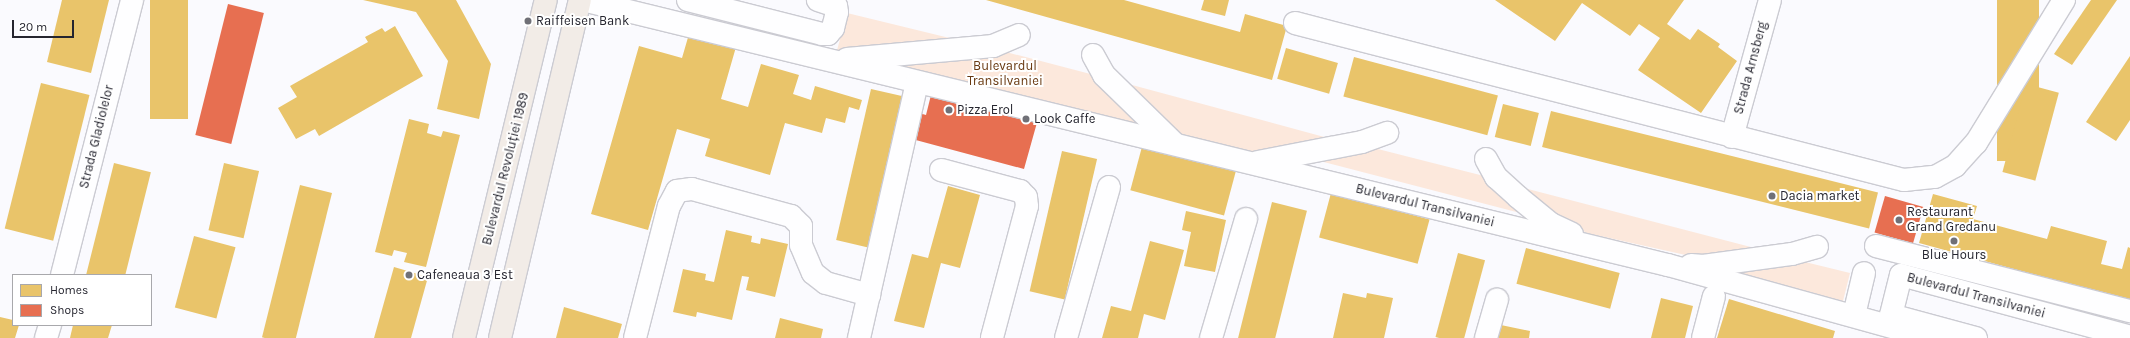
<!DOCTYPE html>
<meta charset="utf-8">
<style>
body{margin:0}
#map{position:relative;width:2130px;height:338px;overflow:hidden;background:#fafafe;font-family:Karla,sans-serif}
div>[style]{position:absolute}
.green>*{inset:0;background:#fce8dc}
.homes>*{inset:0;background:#e9c46a;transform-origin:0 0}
.shops>*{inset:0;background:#e76f51;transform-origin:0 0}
.roads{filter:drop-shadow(1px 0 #cbcbd2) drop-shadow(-1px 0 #cbcbd2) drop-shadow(0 1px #cbcbd2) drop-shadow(0 -1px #cbcbd2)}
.minor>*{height:22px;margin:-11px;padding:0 11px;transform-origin:11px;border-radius:11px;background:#fefeff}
.major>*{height:22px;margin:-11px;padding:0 11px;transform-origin:11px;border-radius:11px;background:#f2ece7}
.dots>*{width:11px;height:11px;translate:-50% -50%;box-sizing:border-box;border:2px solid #fff;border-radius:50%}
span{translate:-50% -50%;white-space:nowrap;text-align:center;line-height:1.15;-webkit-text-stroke:4px #fff;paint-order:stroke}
.poi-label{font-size:13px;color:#25252f}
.left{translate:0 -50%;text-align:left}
.park-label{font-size:13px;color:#693a12}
.street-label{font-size:13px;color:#25252f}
.legend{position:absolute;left:12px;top:274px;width:140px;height:52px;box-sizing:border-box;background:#fff;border:1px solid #a8a8ac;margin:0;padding:5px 7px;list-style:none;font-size:12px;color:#25252f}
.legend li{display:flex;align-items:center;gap:8px;height:20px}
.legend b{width:20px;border:1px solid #a8a8ac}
.scale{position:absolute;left:12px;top:20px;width:62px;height:18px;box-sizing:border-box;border:2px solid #25252f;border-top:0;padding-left:5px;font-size:12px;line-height:14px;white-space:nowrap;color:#25252f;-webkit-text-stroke:3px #fff;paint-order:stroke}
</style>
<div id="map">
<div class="green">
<i style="clip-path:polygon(847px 13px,966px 42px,836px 54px)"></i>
<i style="clip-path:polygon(1006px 52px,1098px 76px,1152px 133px,873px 64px)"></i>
<i style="clip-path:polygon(1121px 82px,1339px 141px,1256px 157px,1176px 137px)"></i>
<i style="clip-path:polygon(1366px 146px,1484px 176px,1532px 216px,1316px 160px)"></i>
<i style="clip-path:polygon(1520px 187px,1770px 252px,1699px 258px,1587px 233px,1560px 220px)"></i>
<i style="clip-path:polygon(1801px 261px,1850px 273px,1843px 301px,1729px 270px)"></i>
</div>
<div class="homes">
<i style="clip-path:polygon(62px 0,109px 0,91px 73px,47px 62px)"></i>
<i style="left:150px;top:0;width:38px;height:119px"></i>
<i style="clip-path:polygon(363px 0,456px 0,491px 64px,479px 119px,437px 109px,448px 61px,416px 12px)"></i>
<i style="clip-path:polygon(986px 0,1124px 0,1240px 32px,1245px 14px,1287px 26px,1272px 80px)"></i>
<i style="clip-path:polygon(1204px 0,1229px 0,1225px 16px,1201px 10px)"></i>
<i style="clip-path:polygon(1495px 0,1684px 0,1667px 24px,1690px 40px,1698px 29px,1720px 44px,1718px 47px,1737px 61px,1701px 113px,1638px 70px,1660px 38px,1639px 24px,1630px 36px,1582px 3px,1555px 41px)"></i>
<i style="left:1997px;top:0;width:42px;height:161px"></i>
<i style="clip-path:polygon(2091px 0,2117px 0,2072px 65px,2054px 54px)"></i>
<i style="clip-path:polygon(395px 26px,423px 76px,319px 136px,315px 129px,296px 139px,278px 108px,297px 97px,290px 86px,368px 42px,365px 37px,382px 28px,385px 32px)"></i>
<i style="clip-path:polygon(689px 34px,736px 47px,721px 99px,748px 107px,761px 64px,799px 75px,793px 94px,811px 100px,815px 86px,862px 100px,859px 110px,849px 107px,845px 123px,826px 118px,822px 133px,785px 123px,770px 175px,705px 156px,710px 139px,677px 129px,648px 230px,591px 214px,639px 46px,682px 58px)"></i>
<i style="left:1286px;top:48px;width:54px;height:32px;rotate:16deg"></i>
<i style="clip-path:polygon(2130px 56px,2130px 120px,2116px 141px,2086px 122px)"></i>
<i style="left:1354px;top:57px;width:149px;height:41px;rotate:15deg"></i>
<i style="left:41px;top:83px;width:50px;height:150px;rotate:14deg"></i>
<i style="left:2026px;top:84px;width:34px;height:91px;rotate:15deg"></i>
<i style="left:871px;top:89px;width:35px;height:155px;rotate:13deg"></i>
<i style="left:1503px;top:104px;width:37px;height:34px;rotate:14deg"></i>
<i style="left:1551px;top:111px;width:337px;height:37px;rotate:14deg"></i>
<i style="clip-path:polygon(409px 119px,429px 124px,427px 133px,441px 137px,443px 131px,460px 135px,426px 267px,404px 262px,407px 253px,394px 250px,392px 256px,375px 252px)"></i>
<i style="left:1143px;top:143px;width:97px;height:49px;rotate:15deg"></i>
<i style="left:1062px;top:151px;width:36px;height:144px;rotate:13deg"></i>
<i style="left:114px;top:163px;width:38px;height:115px;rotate:14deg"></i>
<i style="left:224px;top:163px;width:36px;height:69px;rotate:13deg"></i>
<i style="left:300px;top:185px;width:33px;height:157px;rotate:14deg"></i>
<i style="clip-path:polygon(948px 186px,980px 195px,960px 268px,941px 263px,924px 328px,894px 321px,912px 254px,928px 258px)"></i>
<i style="left:1331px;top:193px;width:102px;height:46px;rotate:15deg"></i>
<i style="clip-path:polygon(1933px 194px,1977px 206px,1973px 219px,2047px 239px,2051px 226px,2107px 241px,2101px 264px,2122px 269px,2128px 247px,2130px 248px,2130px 301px,1919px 243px)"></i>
<i style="left:1272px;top:202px;width:36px;height:141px;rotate:14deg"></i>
<i style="clip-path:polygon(1186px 211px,1226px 220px,1215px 272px,1184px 266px,1191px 232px,1182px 230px)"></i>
<i style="clip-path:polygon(726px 230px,752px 236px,751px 242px,760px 244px,761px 238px,788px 244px,775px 297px,746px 290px,749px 277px,742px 276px,732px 320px,697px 312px,696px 317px,673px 312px,683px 269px,706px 274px,705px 280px,714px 282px)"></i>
<i style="left:194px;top:236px;width:43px;height:74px;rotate:15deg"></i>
<i style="clip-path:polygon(1150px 241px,1184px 250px,1165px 320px,1144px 314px,1138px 338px,1102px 338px,1111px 306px,1131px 311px)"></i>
<i style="left:1526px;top:248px;width:97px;height:37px;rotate:15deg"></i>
<i style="left:1458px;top:253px;width:28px;height:87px;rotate:15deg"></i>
<i style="clip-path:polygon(394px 267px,428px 277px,411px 338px,374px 338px)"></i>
<i style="clip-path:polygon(1343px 293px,1366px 298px,1367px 293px,1393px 298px,1384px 338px,1333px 338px)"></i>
<i style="clip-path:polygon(1661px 298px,1693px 306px,1685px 338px,1651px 338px)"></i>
<i style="clip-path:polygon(1729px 299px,1835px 331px,1833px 338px,1717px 338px)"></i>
<i style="clip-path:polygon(564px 307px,622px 324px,618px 338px,556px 338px)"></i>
<i style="clip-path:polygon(0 317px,13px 320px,13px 325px,19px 325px,15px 338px,0 338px)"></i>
<i style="clip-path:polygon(780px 318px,823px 329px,821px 338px,775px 338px)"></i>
<i style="clip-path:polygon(1496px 324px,1530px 331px,1529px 338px,1493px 338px)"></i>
<i style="clip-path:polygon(73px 325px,112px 325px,108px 338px,70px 338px)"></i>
</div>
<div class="shops">
<i style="left:228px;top:4px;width:37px;height:135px;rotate:14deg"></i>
<i style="clip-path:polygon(932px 91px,1038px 119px,1024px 169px,912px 139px,919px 113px,926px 115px)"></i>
<i style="left:1885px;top:196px;width:40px;height:38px;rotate:16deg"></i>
</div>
<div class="roads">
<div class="minor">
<i style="left:583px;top:0;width:1117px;rotate:13.73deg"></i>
<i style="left:1668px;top:265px;width:273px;rotate:15.5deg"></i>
<i style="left:688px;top:0;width:138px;rotate:14.2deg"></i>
<i style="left:822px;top:34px;width:6px"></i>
<i style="left:828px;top:34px;width:8px;rotate:-50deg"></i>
<i style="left:833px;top:28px;width:16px;rotate:-76deg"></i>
<i style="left:837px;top:12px;width:6px;rotate:-99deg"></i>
<i style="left:836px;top:6px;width:19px;rotate:-162deg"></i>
<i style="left:1295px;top:23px;width:629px;rotate:14.46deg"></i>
<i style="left:1904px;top:180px;width:31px;rotate:-6deg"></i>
<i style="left:1935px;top:177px;width:23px;rotate:-29deg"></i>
<i style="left:1955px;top:166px;width:31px;rotate:-48deg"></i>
<i style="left:1976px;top:143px;width:168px;rotate:-58.4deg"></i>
<i style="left:1093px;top:55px;width:23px;rotate:61deg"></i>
<i style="left:1104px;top:75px;width:99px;rotate:44.2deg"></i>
<i style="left:847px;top:59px;width:147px;rotate:-5.1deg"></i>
<i style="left:993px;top:46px;width:28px;rotate:-23deg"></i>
<i style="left:1732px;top:137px;width:142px;rotate:-74.5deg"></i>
<i style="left:1486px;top:159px;width:21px;rotate:61deg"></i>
<i style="left:1496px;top:177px;width:30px;rotate:42deg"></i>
<i style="left:1518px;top:197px;width:43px;rotate:39.3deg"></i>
<i style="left:1551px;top:224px;width:23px;rotate:25deg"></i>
<i style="left:1258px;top:162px;width:106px;rotate:-10.9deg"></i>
<i style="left:1362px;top:142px;width:27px;rotate:-20deg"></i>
<i style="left:941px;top:170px;width:82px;rotate:14.9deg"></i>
<i style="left:1020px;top:191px;width:8px;rotate:45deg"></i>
<i style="left:1026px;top:197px;width:9px;rotate:84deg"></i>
<i style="left:1027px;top:206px;width:137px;rotate:104.9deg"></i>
<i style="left:1876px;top:246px;width:262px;rotate:14.4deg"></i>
<i style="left:1691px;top:265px;width:12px;rotate:5deg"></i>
<i style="left:1703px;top:266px;width:90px;rotate:-7.7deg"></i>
<i style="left:1792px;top:254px;width:26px;rotate:-16deg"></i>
<i style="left:62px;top:275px;width:284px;rotate:-75.7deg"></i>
<i style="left:1854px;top:315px;width:43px;rotate:-76.6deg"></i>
<i style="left:46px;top:338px;width:14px;rotate:-73deg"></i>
<i style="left:635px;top:338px;width:136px;rotate:-75.6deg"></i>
<i style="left:669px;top:206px;width:17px;rotate:-62deg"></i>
<i style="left:677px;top:191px;width:15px;rotate:-8deg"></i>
<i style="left:692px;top:189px;width:103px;rotate:15.3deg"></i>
<i style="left:791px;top:216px;width:14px;rotate:45deg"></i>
<i style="left:801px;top:226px;width:19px;rotate:90deg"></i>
<i style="left:801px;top:245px;width:30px;rotate:67deg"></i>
<i style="left:813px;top:273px;width:16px;rotate:38deg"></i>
<i style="left:826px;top:283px;width:45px;rotate:15.6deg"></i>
<i style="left:859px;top:338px;width:262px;rotate:-77.2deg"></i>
<i style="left:1066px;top:338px;width:157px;rotate:-74.1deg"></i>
<i style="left:1211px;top:338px;width:124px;rotate:-73.6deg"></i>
<i style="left:1486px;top:338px;width:40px;rotate:-74deg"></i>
<i style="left:1703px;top:338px;width:43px;rotate:-75.3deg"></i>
<i style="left:1976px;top:338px;width:88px;rotate:-164.9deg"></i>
<i style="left:1891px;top:315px;width:41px;rotate:-76deg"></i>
<i style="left:1901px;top:275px;width:237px;rotate:15.1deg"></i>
</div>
<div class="major">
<i style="left:464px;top:338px;width:348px;rotate:-76.4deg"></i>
<i style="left:500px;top:338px;width:347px;rotate:-76.7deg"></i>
</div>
</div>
<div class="dots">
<i style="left:528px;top:21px;background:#707077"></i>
<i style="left:949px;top:110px;background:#707077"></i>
<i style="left:1026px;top:119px;background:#707077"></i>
<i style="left:1772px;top:196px;background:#707077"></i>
<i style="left:1899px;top:220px;background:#707077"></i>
<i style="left:1954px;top:241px;background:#707077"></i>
<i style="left:409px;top:275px;background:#707077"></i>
</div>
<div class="poi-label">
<span class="left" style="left:536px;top:21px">Raiffeisen Bank</span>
<span class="left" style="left:957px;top:110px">Pizza Erol</span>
<span class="left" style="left:1034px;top:119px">Look Caffe</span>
<span class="left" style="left:1780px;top:196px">Dacia market</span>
<span class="left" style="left:1907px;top:220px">Restaurant<br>Grand Gredanu</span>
<span style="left:1954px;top:255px">Blue Hours</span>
<span class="left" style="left:417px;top:275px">Cafeneaua 3 Est</span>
</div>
<div class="park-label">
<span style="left:1005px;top:74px">Bulevardul<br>Transilvaniei</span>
</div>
<div class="street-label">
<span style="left:1751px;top:68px;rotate:-75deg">Strada Arnsberg</span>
<span style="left:97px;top:137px;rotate:-76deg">Strada Gladiolelor</span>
<span style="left:506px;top:169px;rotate:-76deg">Bulevardul Revoluției 1989</span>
<span style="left:1425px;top:206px;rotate:14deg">Bulevardul Transilvaniei</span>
<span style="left:1976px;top:296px;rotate:15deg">Bulevardul Transilvaniei</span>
</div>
<ul class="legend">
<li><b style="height:11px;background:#e9c46a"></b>Homes</li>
<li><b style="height:11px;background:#e76f51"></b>Shops</li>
</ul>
<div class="scale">20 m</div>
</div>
